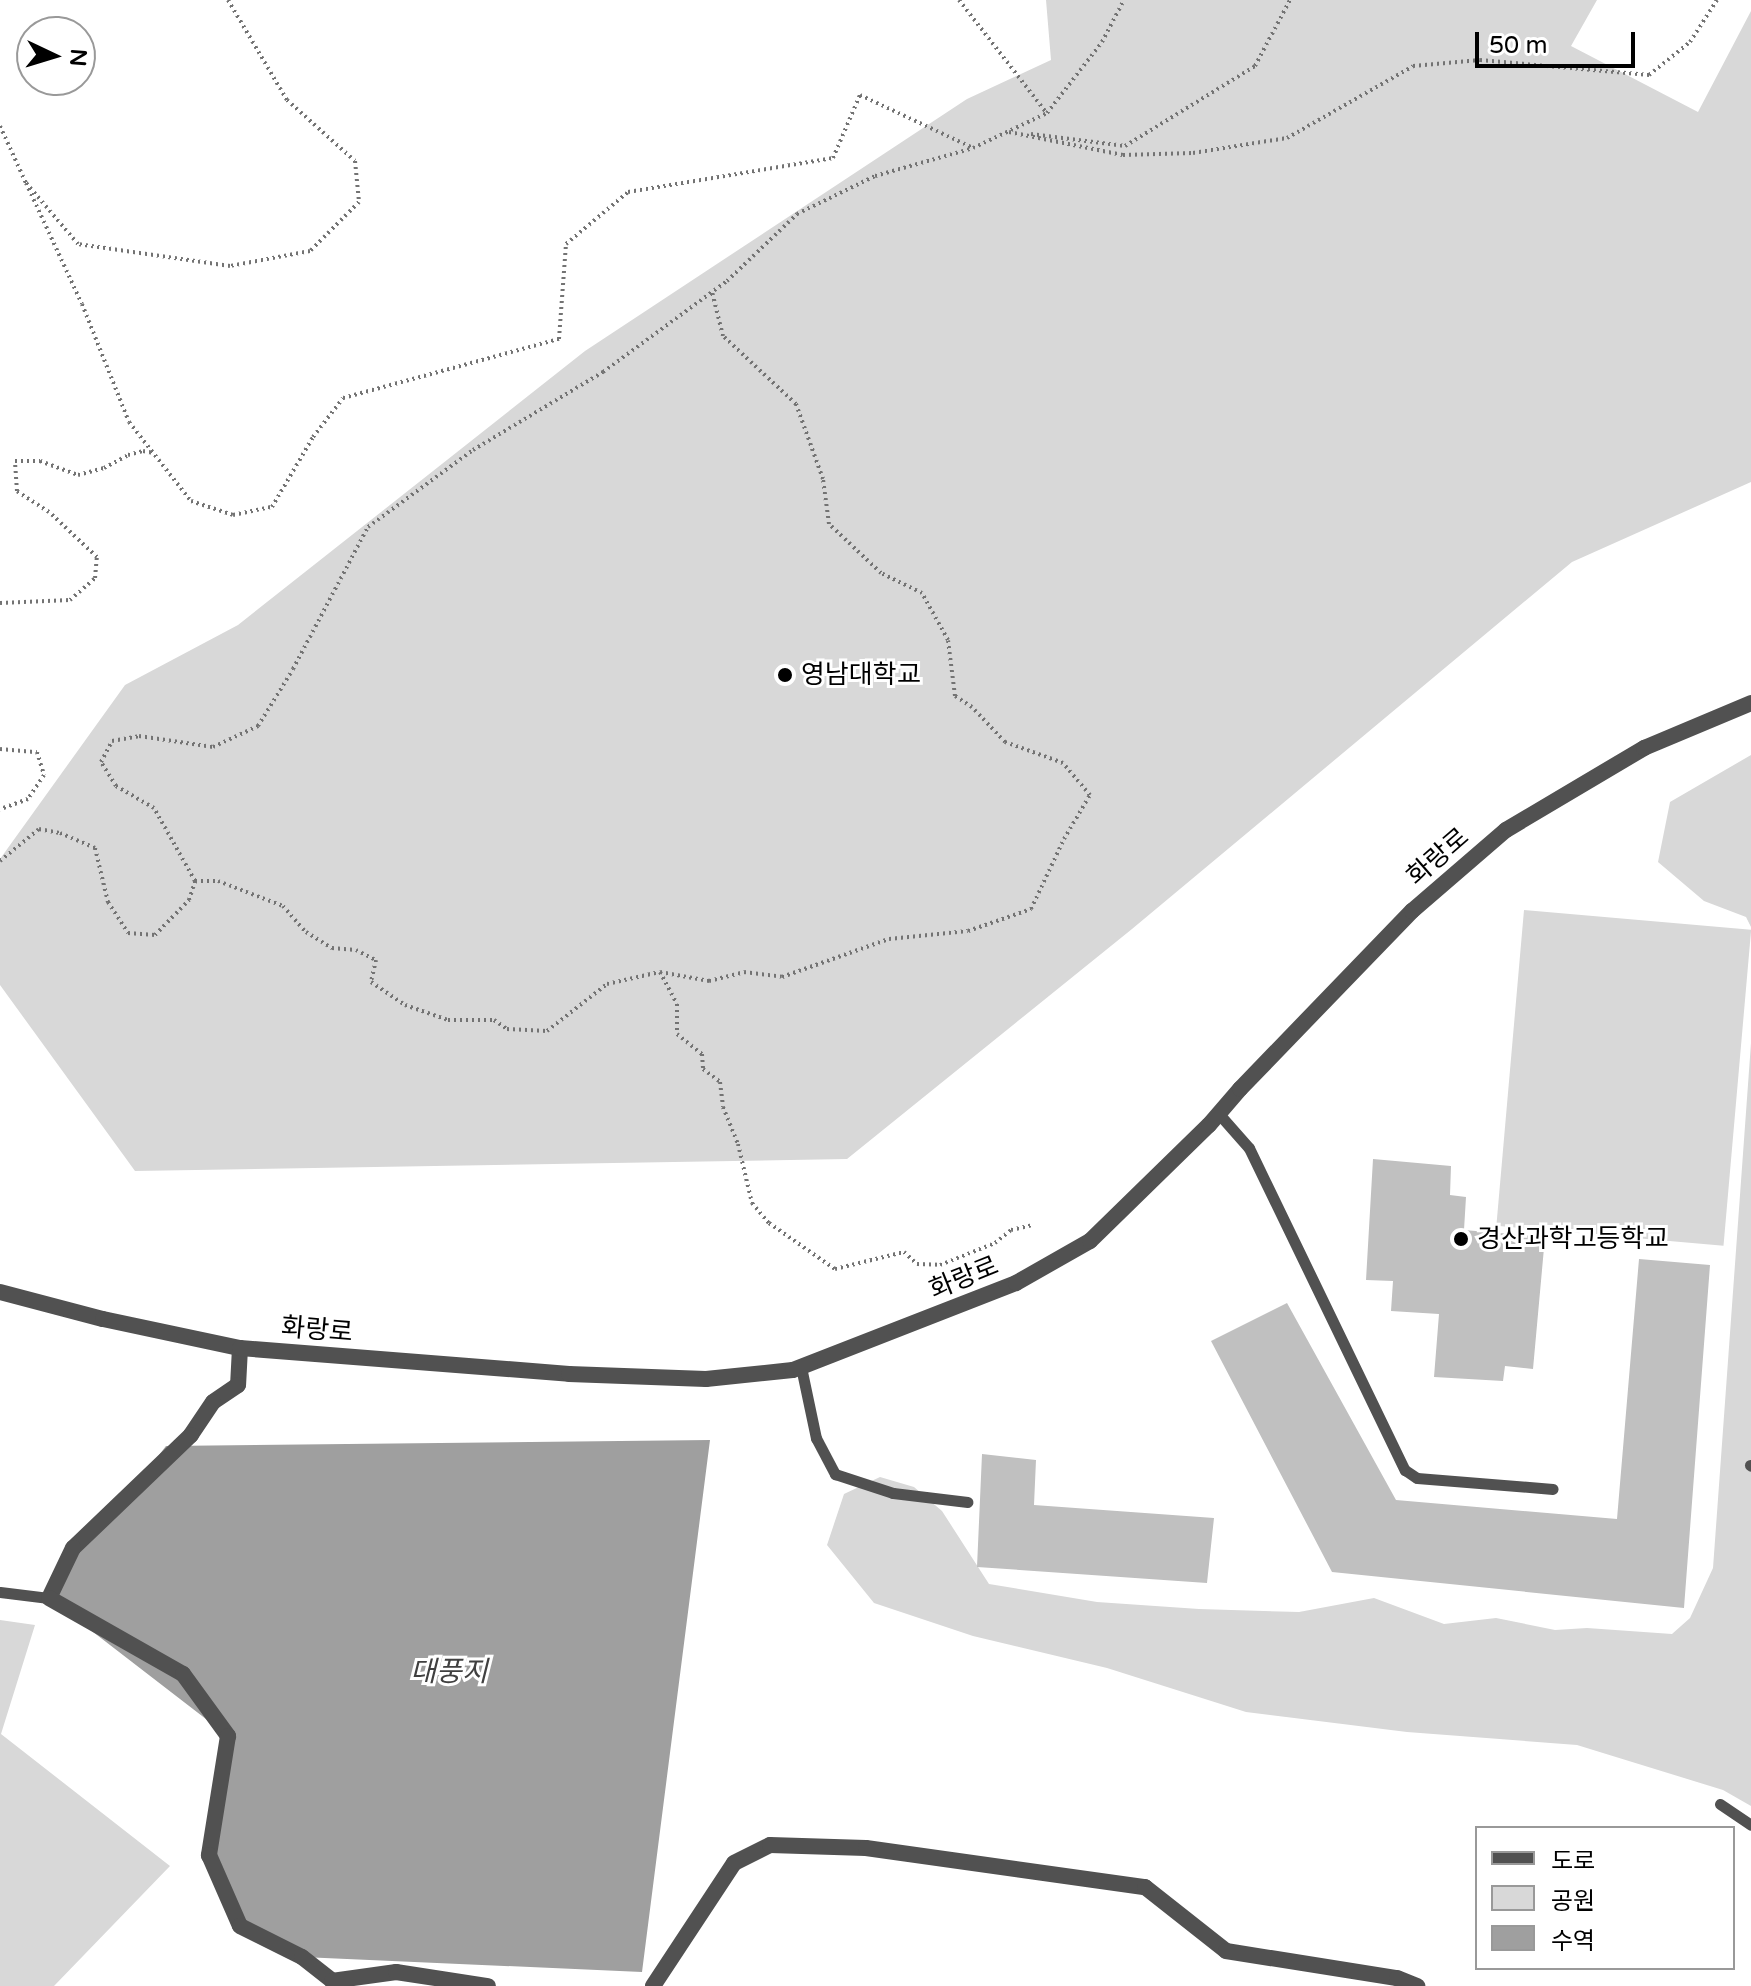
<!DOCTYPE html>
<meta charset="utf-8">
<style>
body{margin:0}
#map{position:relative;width:1751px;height:1986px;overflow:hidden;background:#fff;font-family:"Varela Round","Noto Sans KR",sans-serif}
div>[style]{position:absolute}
.green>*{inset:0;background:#d8d8d8;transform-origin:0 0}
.water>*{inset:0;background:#9f9f9f}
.building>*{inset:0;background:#c0c0c0}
.path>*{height:4px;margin-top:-2px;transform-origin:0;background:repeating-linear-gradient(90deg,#737373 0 2px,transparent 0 6px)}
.service>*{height:11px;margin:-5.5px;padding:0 5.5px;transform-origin:5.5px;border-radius:5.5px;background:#515151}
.minor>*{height:16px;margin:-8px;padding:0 8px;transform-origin:8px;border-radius:8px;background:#515151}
.tertiary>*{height:16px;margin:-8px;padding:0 8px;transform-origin:8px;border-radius:8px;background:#515151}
.dots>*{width:22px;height:22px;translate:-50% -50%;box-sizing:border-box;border:4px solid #fff;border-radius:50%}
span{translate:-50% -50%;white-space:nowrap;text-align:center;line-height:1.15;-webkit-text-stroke:6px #fff;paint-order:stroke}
.poi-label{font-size:26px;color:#000}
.left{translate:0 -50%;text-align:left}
.street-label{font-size:26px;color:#000}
.water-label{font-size:28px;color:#404040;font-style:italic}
.legend{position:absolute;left:1475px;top:1826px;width:260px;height:144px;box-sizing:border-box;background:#fff;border:2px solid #999;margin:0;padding:10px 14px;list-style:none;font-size:24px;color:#000}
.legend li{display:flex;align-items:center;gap:16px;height:40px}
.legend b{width:40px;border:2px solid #999}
.north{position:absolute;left:16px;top:16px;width:80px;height:80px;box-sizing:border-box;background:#fff;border:2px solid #999;border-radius:50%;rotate:94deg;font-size:22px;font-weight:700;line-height:32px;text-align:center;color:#000}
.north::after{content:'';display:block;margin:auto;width:28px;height:36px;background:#000;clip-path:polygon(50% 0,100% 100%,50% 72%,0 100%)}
.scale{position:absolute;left:1475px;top:32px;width:160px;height:36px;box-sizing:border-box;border:4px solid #000;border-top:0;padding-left:10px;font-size:24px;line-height:28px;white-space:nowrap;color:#000;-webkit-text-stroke:6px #fff;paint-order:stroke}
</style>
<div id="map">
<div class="green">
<i style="clip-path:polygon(1046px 0,1597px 0,1571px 46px,1698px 112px,1751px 11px,1751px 482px,1572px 562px,1132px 929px,847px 1159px,135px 1171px,0 985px,0 859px,125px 685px,238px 625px,585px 351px,967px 99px,1051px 60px)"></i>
<i style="clip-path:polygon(1751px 755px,1751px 927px,1746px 917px,1704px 901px,1658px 862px,1670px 802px)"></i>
<i style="left:1524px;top:910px;width:228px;height:317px;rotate:5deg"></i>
<i style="clip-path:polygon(1751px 1043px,1751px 1806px,1723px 1790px,1577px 1745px,1407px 1732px,1246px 1712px,1107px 1668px,973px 1636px,874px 1603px,827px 1545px,844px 1494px,880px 1477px,914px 1487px,942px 1511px,989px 1584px,1097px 1602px,1199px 1609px,1299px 1612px,1374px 1598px,1444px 1624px,1496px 1618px,1555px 1630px,1587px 1628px,1672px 1634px,1690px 1618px,1713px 1568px)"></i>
<i style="clip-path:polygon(0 1620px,35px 1625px,1px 1734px,170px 1866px,54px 1986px,0 1986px)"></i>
</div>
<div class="water">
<i style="clip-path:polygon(710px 1440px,642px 1972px,302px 1957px,240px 1926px,209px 1855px,228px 1736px,49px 1598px,73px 1548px,115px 1512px,166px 1446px)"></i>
</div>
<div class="building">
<i style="clip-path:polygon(1373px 1159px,1451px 1166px,1450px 1195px,1466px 1197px,1464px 1230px,1545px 1237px,1533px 1369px,1505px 1366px,1503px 1381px,1434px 1377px,1439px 1314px,1391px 1311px,1393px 1281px,1366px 1280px)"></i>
<i style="clip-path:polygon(1639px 1259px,1710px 1265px,1684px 1608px,1332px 1572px,1211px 1341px,1287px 1303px,1396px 1500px,1617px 1519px)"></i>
<i style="clip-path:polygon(982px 1454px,1036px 1460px,1034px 1505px,1214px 1518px,1207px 1583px,977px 1567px)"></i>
</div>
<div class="path">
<i style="left:228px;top:0;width:116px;rotate:59.5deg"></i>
<i style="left:287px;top:100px;width:91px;rotate:41.9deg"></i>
<i style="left:355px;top:161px;width:41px;rotate:84.4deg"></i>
<i style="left:359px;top:202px;width:69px;rotate:135deg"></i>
<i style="left:310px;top:251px;width:81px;rotate:169.4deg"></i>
<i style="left:230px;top:266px;width:154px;rotate:-171.8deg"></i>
<i style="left:78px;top:244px;width:80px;rotate:-130.4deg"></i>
<i style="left:26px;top:183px;width:133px;rotate:65.2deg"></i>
<i style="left:82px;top:304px;width:127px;rotate:68.3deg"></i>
<i style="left:129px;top:422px;width:100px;rotate:51.9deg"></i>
<i style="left:191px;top:501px;width:44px;rotate:18.4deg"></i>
<i style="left:233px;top:515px;width:40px;rotate:-12deg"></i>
<i style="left:272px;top:507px;width:81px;rotate:-59.6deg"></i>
<i style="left:313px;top:437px;width:49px;rotate:-52.4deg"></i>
<i style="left:343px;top:398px;width:224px;rotate:-15.3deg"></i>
<i style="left:559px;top:339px;width:95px;rotate:-85.8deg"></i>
<i style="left:566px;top:244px;width:81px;rotate:-40deg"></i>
<i style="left:628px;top:192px;width:208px;rotate:-9.4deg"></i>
<i style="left:833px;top:158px;width:69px;rotate:-66.8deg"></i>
<i style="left:860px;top:95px;width:125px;rotate:25.1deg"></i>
<i style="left:959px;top:0;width:142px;rotate:52.2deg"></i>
<i style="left:0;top:126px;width:63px;rotate:65.5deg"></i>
<i style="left:1009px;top:132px;width:116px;rotate:11.4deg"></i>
<i style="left:1123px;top:155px;width:70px;rotate:-1.6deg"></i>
<i style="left:1193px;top:153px;width:95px;rotate:-9.1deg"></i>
<i style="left:1287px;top:138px;width:145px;rotate:-29.7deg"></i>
<i style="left:1413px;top:66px;width:67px;rotate:-5.1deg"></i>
<i style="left:1480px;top:60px;width:170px;rotate:5.1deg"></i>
<i style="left:1649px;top:75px;width:53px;rotate:-38.8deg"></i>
<i style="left:1690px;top:42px;width:50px;rotate:-57.3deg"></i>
<i style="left:1031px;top:134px;width:95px;rotate:7.3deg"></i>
<i style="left:1125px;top:146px;width:153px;rotate:-31.6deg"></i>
<i style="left:1255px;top:66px;width:75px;rotate:-62.1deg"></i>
<i style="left:0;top:603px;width:70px;rotate:-2.5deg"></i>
<i style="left:70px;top:600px;width:33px;rotate:-41deg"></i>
<i style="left:95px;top:578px;width:21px;rotate:-85deg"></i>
<i style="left:97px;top:557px;width:66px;rotate:-136.8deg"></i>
<i style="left:49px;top:512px;width:38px;rotate:-147deg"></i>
<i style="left:17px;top:491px;width:30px;rotate:-94deg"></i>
<i style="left:15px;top:461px;width:25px"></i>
<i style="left:40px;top:461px;width:40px;rotate:20.2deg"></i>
<i style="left:78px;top:475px;width:27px;rotate:-15deg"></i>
<i style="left:104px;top:468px;width:27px;rotate:-28deg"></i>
<i style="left:128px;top:455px;width:16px;rotate:-15deg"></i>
<i style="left:143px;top:451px;width:11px;rotate:10deg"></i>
<i style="left:0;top:749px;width:37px;rotate:5deg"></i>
<i style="left:37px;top:752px;width:24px;rotate:73deg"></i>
<i style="left:44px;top:775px;width:29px;rotate:124deg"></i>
<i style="left:28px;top:799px;width:30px;rotate:160deg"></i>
<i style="left:0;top:861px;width:50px;rotate:-39.4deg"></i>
<i style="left:39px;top:829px;width:21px;rotate:11deg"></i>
<i style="left:60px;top:833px;width:38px;rotate:23deg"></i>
<i style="left:95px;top:848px;width:56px;rotate:76.5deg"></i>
<i style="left:108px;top:902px;width:37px;rotate:57deg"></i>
<i style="left:128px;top:933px;width:27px;rotate:4deg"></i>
<i style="left:155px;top:935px;width:49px;rotate:-45.8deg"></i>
<i style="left:189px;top:900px;width:20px;rotate:-72deg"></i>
<i style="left:195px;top:881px;width:84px;rotate:-119.3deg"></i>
<i style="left:154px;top:808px;width:44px;rotate:-149.9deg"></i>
<i style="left:116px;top:786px;width:28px;rotate:-122deg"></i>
<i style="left:101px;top:762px;width:24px;rotate:-62deg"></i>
<i style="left:112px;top:741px;width:27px;rotate:-10deg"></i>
<i style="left:139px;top:736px;width:75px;rotate:8.5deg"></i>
<i style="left:213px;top:747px;width:50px;rotate:-25deg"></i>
<i style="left:258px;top:726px;width:67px;rotate:-58.4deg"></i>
<i style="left:293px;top:669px;width:161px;rotate:-62.2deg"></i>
<i style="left:368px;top:527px;width:130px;rotate:-36.3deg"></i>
<i style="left:473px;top:450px;width:152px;rotate:-31deg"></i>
<i style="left:603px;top:372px;width:154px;rotate:-36.3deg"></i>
<i style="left:727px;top:281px;width:97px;rotate:-43.7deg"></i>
<i style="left:797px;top:214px;width:87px;rotate:-26deg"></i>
<i style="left:875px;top:176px;width:102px;rotate:-15.9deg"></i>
<i style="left:973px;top:148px;width:82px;rotate:-25.3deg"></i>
<i style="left:1047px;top:113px;width:90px;rotate:-52.2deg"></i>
<i style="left:1102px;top:42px;width:47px;rotate:-62.4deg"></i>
<i style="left:195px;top:881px;width:23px"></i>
<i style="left:218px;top:881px;width:70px;rotate:21deg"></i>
<i style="left:283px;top:906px;width:35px;rotate:49deg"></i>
<i style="left:306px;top:932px;width:31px;rotate:32deg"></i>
<i style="left:332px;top:948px;width:24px;rotate:5deg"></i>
<i style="left:356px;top:950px;width:22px;rotate:27deg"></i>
<i style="left:376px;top:960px;width:23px;rotate:103deg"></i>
<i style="left:371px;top:982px;width:41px;rotate:34.1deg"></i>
<i style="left:405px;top:1005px;width:46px;rotate:19.2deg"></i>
<i style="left:448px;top:1020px;width:46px"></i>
<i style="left:494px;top:1020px;width:16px;rotate:35deg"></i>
<i style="left:507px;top:1029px;width:40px;rotate:2.9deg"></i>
<i style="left:547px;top:1031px;width:76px;rotate:-38.1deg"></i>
<i style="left:607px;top:984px;width:54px;rotate:-12.8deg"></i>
<i style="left:660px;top:972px;width:36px;rotate:62deg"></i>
<i style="left:677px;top:1004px;width:30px;rotate:90deg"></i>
<i style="left:677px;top:1034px;width:32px;rotate:39deg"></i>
<i style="left:702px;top:1054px;width:15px;rotate:86deg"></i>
<i style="left:703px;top:1069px;width:21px;rotate:37deg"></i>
<i style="left:720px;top:1082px;width:25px;rotate:83deg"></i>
<i style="left:723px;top:1107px;width:40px;rotate:68deg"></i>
<i style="left:738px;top:1144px;width:61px;rotate:76.7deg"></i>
<i style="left:752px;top:1203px;width:26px;rotate:50deg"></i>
<i style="left:769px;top:1223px;width:80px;rotate:34.9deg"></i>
<i style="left:835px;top:1269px;width:71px;rotate:-13.8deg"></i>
<i style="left:904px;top:1252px;width:18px;rotate:43deg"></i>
<i style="left:917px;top:1264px;width:23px;rotate:2deg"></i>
<i style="left:940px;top:1265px;width:59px;rotate:-21.8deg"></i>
<i style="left:995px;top:1243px;width:21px;rotate:-39deg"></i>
<i style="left:1011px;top:1230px;width:23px;rotate:-13deg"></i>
<i style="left:660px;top:972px;width:50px;rotate:10.4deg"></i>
<i style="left:709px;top:981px;width:36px;rotate:-14deg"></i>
<i style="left:744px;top:972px;width:38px;rotate:7deg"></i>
<i style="left:782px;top:977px;width:114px;rotate:-19.6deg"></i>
<i style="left:889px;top:939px;width:79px;rotate:-5.8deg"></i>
<i style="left:968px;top:931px;width:67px;rotate:-19.2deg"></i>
<i style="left:1031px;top:909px;width:77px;rotate:-64.8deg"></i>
<i style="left:1064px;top:839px;width:51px;rotate:-59.4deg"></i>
<i style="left:1090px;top:795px;width:42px;rotate:-130.2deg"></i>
<i style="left:1063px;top:763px;width:62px;rotate:-160.1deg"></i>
<i style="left:1005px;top:742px;width:48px;rotate:-133.3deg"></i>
<i style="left:972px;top:707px;width:20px;rotate:-147deg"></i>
<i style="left:955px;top:696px;width:56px;rotate:-97.1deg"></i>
<i style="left:948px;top:640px;width:54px;rotate:-119deg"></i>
<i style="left:922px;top:593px;width:46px;rotate:-154deg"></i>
<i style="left:881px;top:573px;width:71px;rotate:-136.7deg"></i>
<i style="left:829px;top:524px;width:45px;rotate:-97.6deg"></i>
<i style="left:823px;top:479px;width:80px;rotate:-109.8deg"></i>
<i style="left:796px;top:404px;width:100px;rotate:-137deg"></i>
<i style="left:723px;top:336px;width:45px;rotate:-104deg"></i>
</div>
<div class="service">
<i style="left:1219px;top:1114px;width:45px;rotate:48.6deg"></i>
<i style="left:1249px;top:1148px;width:358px;rotate:64.2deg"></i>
<i style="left:1405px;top:1470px;width:14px;rotate:34deg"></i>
<i style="left:1417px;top:1478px;width:136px;rotate:4.6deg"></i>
<i style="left:801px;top:1367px;width:73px;rotate:78.1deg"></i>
<i style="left:816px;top:1438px;width:41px;rotate:62.2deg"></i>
<i style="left:835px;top:1474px;width:61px;rotate:18.1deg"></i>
<i style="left:893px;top:1493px;width:75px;rotate:6.9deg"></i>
<i style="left:1750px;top:1465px;width:1px;rotate:45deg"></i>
<i style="left:0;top:1592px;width:49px;rotate:7deg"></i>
<i style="left:1720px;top:1804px;width:37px;rotate:34deg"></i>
</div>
<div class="minor">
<i style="left:240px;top:1348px;width:37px;rotate:93deg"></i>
<i style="left:238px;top:1385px;width:30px;rotate:146deg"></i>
<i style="left:213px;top:1402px;width:40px;rotate:124deg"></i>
<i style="left:191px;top:1435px;width:163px;rotate:136.2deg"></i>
<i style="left:73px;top:1548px;width:55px;rotate:115.6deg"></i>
<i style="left:49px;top:1598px;width:154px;rotate:29.6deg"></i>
<i style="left:183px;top:1674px;width:77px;rotate:54deg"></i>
<i style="left:228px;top:1736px;width:121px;rotate:99.1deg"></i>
<i style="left:209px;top:1855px;width:77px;rotate:66.4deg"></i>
<i style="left:240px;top:1926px;width:69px;rotate:26.6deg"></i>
<i style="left:302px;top:1957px;width:47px;rotate:38.1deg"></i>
<i style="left:332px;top:1981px;width:65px;rotate:-8deg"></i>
<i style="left:396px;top:1972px;width:93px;rotate:8.7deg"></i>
<i style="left:653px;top:1986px;width:147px;rotate:-56.6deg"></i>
<i style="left:734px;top:1863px;width:40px;rotate:-26.6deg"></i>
<i style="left:770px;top:1845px;width:96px;rotate:1.8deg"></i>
<i style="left:866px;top:1848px;width:282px;rotate:8deg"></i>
<i style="left:1145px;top:1887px;width:103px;rotate:38.3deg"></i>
<i style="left:1226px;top:1951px;width:173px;rotate:9deg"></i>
<i style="left:1397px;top:1978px;width:22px;rotate:22deg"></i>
</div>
<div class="tertiary">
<i style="left:0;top:1292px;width:106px;rotate:14.7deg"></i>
<i style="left:103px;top:1319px;width:140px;rotate:12deg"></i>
<i style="left:240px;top:1348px;width:330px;rotate:4.5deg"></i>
<i style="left:569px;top:1374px;width:137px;rotate:2.1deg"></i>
<i style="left:706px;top:1379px;width:87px;rotate:-5.9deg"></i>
<i style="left:793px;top:1370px;width:239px;rotate:-21.3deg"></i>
<i style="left:1016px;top:1283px;width:85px;rotate:-29.6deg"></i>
<i style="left:1090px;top:1241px;width:166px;rotate:-44.3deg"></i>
<i style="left:1209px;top:1125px;width:48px;rotate:-49.3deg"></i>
<i style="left:1240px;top:1089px;width:248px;rotate:-46deg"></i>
<i style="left:1412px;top:911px;width:124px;rotate:-40.8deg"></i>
<i style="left:1506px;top:830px;width:161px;rotate:-30.7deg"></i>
<i style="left:1644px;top:748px;width:116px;rotate:-22.8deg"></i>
</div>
<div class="dots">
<i style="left:785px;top:675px;background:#000"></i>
<i style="left:1461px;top:1239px;background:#000"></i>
</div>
<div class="poi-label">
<span class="left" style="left:801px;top:675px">영남대학교</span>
<span class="left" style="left:1477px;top:1239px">경산과학고등학교</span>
</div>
<div class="street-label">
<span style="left:1438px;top:857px;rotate:-41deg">화랑로</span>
<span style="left:964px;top:1278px;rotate:-22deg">화랑로</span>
<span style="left:317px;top:1330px;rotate:5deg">화랑로</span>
</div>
<div class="water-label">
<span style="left:449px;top:1672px">대풍지</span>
</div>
<ul class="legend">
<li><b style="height:10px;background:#515151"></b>도로</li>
<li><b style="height:22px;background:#d8d8d8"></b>공원</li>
<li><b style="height:22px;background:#9f9f9f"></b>수역</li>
</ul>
<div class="north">N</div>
<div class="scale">50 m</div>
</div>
